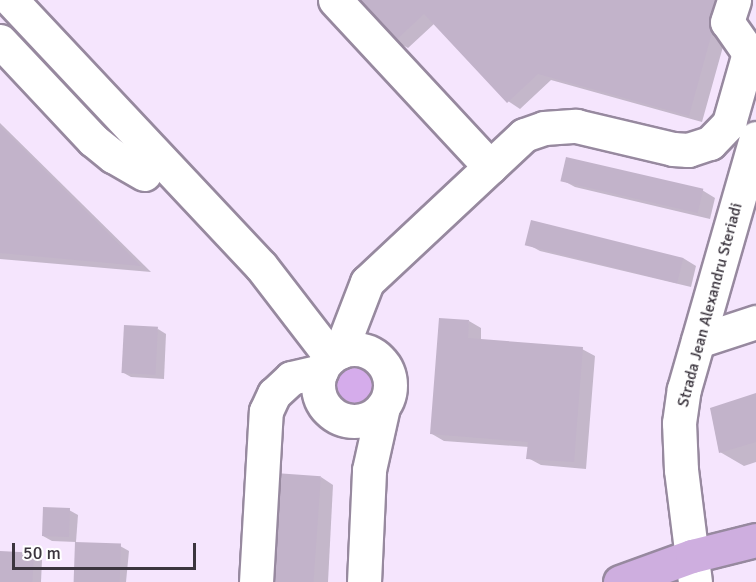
<!DOCTYPE html>
<style>
body{margin:0}
#map{position:relative;width:756px;height:582px;overflow:hidden;background:#f5e5fd;font-family:Signika,sans-serif}
div>[style]{position:absolute}
.green>*{inset:0;background:#d5aceb}
.round{border-radius:50%}
.shadow>*{inset:0;background:#0003}
.building>*{inset:0;background:#c2b3ca;transform-origin:0 0}
.roads{filter:drop-shadow(2px 0 #97899f) drop-shadow(-2px 0 #97899f) drop-shadow(0 2px #97899f) drop-shadow(0 -2px #97899f)}
.minor>*{height:33px;margin:-16.5px;padding:0 16.5px;transform-origin:16.5px;border-radius:16.5px;background:#fff}
.minor>.ring{margin:-16.5px;padding:0;box-sizing:content-box;background:none;border:33px solid #fff;border-radius:50%}
.major>*{height:33px;margin:-16.5px;padding:0 16.5px;transform-origin:16.5px;border-radius:16.5px;background:#ceaedf}
span{translate:-50% -50%;white-space:nowrap;text-align:center;line-height:1.15;-webkit-text-stroke:6px #fff;paint-order:stroke}
.street-label{font-size:16px;color:#3b353e}
.scale{position:absolute;left:12px;top:543px;width:184px;height:27px;box-sizing:border-box;border:3px solid #3b353e;border-top:0;padding-left:8px;font-size:18px;line-height:21px;white-space:nowrap;color:#3b353e;-webkit-text-stroke:4px #fff;paint-order:stroke}
</style>
<div id="map">
<div class="green">
<i class="round" style="left:331px;top:361px;width:46px;height:46px"></i>
</div>
<div class="shadow">
<i style="clip-path:polygon(357px 0,736px 0,702px 122px,551px 80px,520px 109px,508px 101px,435px 23px,408px 48px,395px 41px)"></i>
<i style="clip-path:polygon(0 123px,151px 272px,0 259px)"></i>
<i style="clip-path:polygon(562px 180px,702px 190px,715px 198px,710px 219px,575px 187px)"></i>
<i style="clip-path:polygon(527px 244px,683px 258px,696px 266px,691px 287px,540px 251px)"></i>
<i style="clip-path:polygon(469px 321px,481px 328px,481px 341px,582px 349px,595px 356px,586px 469px,541px 465px,528px 458px,529px 447px,444px 441px,432px 434px)"></i>
<i style="clip-path:polygon(158px 329px,166px 334px,164px 379px,131px 377px,122px 372px)"></i>
<i style="clip-path:polygon(756px 395px,756px 462px,744px 466px,720px 452px)"></i>
<i style="clip-path:polygon(321px 477px,333px 485px,328px 582px,270px 582px)"></i>
<i style="clip-path:polygon(69px 510px,78px 515px,76px 542px,52px 541px,43px 536px)"></i>
<i style="clip-path:polygon(120px 546px,129px 551px,126px 582px,74px 582px)"></i>
<i style="clip-path:polygon(0 553px,33px 555px,42px 560px,41px 582px,0 582px)"></i>
</div>
<div class="building">
<i style="clip-path:polygon(355px 0,721px 0,689px 116px,538px 74px,507px 103px,424px 14px,394px 42px)"></i>
<i style="clip-path:polygon(0 126px,141px 266px,0 253px)"></i>
<i style="left:566px;top:157px;width:141px;height:25px;rotate:13deg"></i>
<i style="left:531px;top:220px;width:157px;height:26px;rotate:14deg"></i>
<i style="clip-path:polygon(439px 318px,469px 320px,468px 338px,583px 347px,574px 462px,526px 459px,528px 442px,430px 434px)"></i>
<i style="left:124px;top:325px;width:34px;height:48px;rotate:3deg"></i>
<i style="clip-path:polygon(756px 393px,756px 442px,719px 453px,710px 408px)"></i>
<i style="left:275px;top:473px;width:46px;height:109px;rotate:4deg"></i>
<i style="left:43px;top:507px;width:27px;height:29px;rotate:2deg"></i>
<i style="left:75px;top:542px;width:46px;height:40px;rotate:2deg"></i>
<i style="left:0;top:551px;width:34px;height:31px;rotate:3deg"></i>
</div>
<div class="roads">
<div class="minor">
<i style="left:11px;top:0;width:365px;rotate:46.8deg"></i>
<i style="left:261px;top:266px;width:115px;rotate:52.4deg"></i>
<i style="left:335px;top:0;width:228px;rotate:47.1deg"></i>
<i style="left:0;top:41px;width:136px;rotate:46.8deg"></i>
<i style="left:93px;top:140px;width:26px;rotate:39deg"></i>
<i style="left:113px;top:156px;width:36px;rotate:30deg"></i>
<i style="left:698px;top:341px;width:61px;rotate:-18.1deg"></i>
<i class="ring" style="left:318px;top:349px;width:39px;height:39px"></i>
<i style="left:340px;top:352px;width:75px;rotate:-68.9deg"></i>
<i style="left:367px;top:282px;width:215px;rotate:-43.1deg"></i>
<i style="left:524px;top:135px;width:21px;rotate:-19deg"></i>
<i style="left:544px;top:128px;width:32px;rotate:-4deg"></i>
<i style="left:576px;top:126px;width:100px;rotate:13.3deg"></i>
<i style="left:673px;top:149px;width:15px;rotate:4deg"></i>
<i style="left:688px;top:150px;width:23px;rotate:-18deg"></i>
<i style="left:710px;top:143px;width:28px;rotate:-46deg"></i>
<i style="left:729px;top:123px;width:73px;rotate:-74.1deg"></i>
<i style="left:749px;top:53px;width:38px;rotate:-125deg"></i>
<i style="left:727px;top:22px;width:23px;rotate:-72deg"></i>
<i style="left:256px;top:582px;width:171px;rotate:-86.7deg"></i>
<i style="left:266px;top:411px;width:19px;rotate:-65deg"></i>
<i style="left:274px;top:394px;width:23px;rotate:-43deg"></i>
<i style="left:291px;top:378px;width:31px;rotate:-13deg"></i>
<i style="left:364px;top:582px;width:112px;rotate:-87.4deg"></i>
<i style="left:369px;top:470px;width:65px;rotate:-77.5deg"></i>
<i style="left:695px;top:582px;width:113px;rotate:-97.1deg"></i>
<i style="left:681px;top:470px;width:47px;rotate:-92.4deg"></i>
<i style="left:679px;top:423px;width:34px;rotate:-82deg"></i>
<i style="left:684px;top:389px;width:261px;rotate:-74deg"></i>
</div>
<div class="major">
<i style="left:620px;top:582px;width:77px;rotate:-19.9deg"></i>
<i style="left:692px;top:556px;width:66px;rotate:-14deg"></i>
</div>
</div>
<div class="street-label">
<span style="left:710px;top:305px;rotate:-75deg">Strada Jean Alexandru Steriadi</span>
</div>
<div class="scale">50 m</div>
</div>
